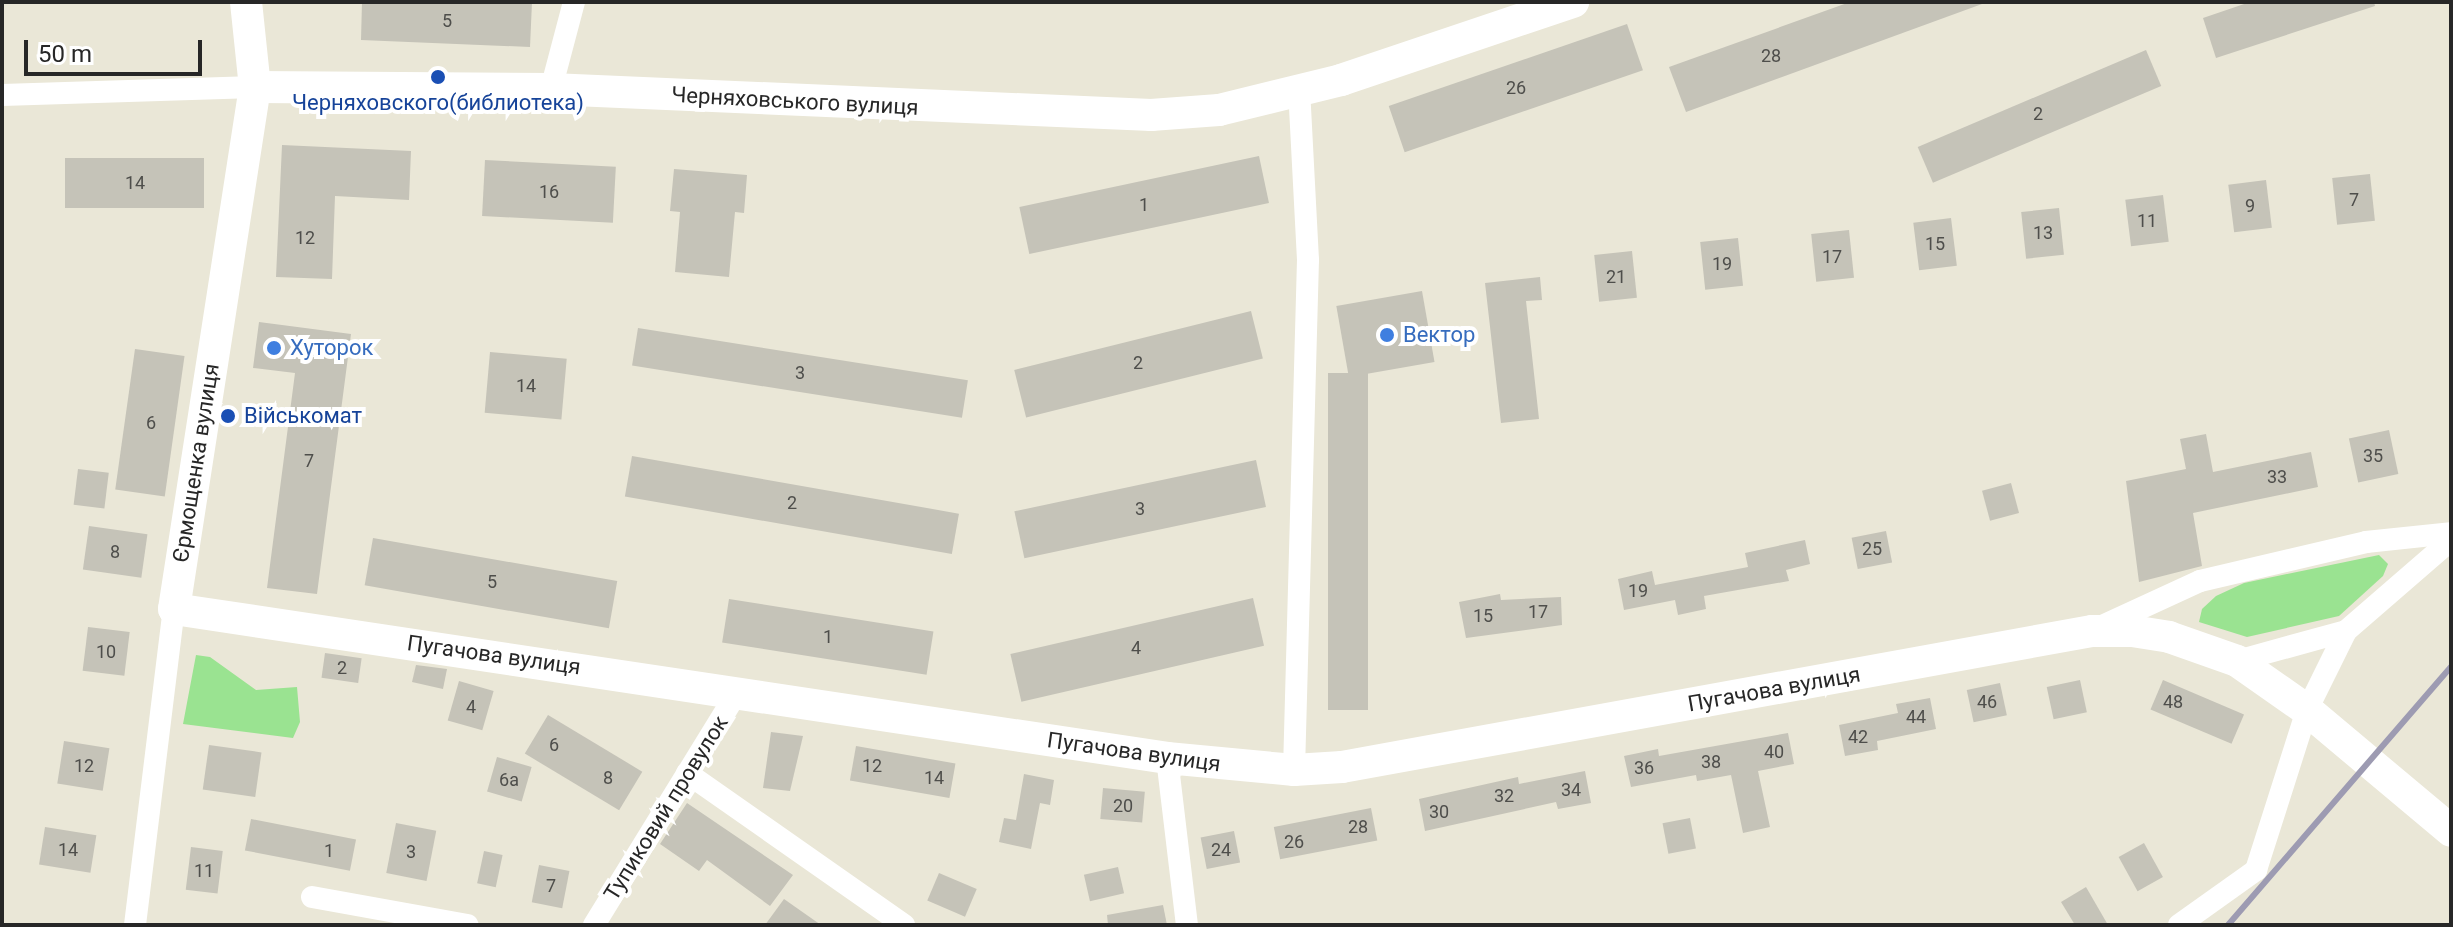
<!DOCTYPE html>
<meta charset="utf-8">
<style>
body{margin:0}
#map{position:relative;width:2453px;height:927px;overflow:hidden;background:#eae7d7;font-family:Roboto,sans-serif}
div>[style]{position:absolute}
.green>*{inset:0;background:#9ae391}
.building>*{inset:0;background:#c5c3b8;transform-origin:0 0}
.street>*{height:22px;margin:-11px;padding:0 11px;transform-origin:11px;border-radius:11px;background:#fff}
.secondary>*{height:32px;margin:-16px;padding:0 16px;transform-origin:16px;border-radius:16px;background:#fff}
.rail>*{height:6px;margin:-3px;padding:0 3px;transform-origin:3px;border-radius:3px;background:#9d9bb2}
.dots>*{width:22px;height:22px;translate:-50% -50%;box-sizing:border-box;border:4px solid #fff;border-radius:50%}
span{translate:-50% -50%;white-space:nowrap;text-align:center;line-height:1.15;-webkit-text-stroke:8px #fff;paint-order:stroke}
.number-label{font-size:18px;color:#4e4e4b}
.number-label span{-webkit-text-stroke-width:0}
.street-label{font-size:22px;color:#272727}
.transit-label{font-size:22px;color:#164399}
.left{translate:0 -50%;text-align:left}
.shop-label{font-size:22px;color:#366cbe}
.frame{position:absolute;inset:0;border:4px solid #272727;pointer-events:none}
.scale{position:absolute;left:24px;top:40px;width:178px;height:36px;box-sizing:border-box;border:4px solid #272727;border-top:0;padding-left:10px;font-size:24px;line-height:28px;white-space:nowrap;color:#272727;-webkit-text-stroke:6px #fff;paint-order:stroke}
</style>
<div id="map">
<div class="green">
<i style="clip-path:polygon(2379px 555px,2388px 564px,2383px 576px,2339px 616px,2247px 637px,2199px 622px,2202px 609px,2216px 596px,2244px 583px)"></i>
<i style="clip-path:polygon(196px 655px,210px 657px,256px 690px,297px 687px,300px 722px,293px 738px,183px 724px)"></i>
</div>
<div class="building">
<i style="clip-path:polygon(362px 2px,532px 2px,530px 47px,361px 40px)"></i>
<i style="clip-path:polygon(1850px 2px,1982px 4px,1686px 112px,1669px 67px)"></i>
<i style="clip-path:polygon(2250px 2px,2374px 2px,2375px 6px,2216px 58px,2203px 18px)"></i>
<i style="left:1627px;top:24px;width:49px;height:252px;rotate:71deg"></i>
<i style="left:2146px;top:50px;width:39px;height:248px;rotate:67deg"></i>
<i style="clip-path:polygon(282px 145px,411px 151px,409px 200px,335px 196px,332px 279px,276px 277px)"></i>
<i style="left:1259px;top:156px;width:48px;height:245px;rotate:78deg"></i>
<i style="left:65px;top:158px;width:139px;height:50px"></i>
<i style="left:485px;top:160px;width:131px;height:56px;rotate:3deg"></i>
<i style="clip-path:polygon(674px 169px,747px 175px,744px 213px,735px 212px,729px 277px,675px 272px,680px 212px,670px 211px)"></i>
<i style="left:2370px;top:174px;width:47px;height:38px;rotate:84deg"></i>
<i style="left:2266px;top:180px;width:48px;height:38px;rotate:83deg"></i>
<i style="left:2163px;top:195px;width:47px;height:38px;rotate:83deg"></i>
<i style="left:2059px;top:208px;width:47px;height:38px;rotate:84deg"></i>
<i style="left:1951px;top:218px;width:48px;height:38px;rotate:83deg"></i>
<i style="left:1849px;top:230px;width:48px;height:38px;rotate:84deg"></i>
<i style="left:1738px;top:238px;width:48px;height:38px;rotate:84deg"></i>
<i style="left:1632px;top:251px;width:47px;height:38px;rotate:84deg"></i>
<i style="clip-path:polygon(1540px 277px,1542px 300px,1526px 301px,1539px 419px,1501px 423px,1485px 283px)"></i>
<i style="left:1422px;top:291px;width:72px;height:87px;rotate:80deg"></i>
<i style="left:1251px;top:311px;width:49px;height:244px;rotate:76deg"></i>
<i style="clip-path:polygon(259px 322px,351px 334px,317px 594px,267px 588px,295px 373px,253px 368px)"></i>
<i style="left:638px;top:328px;width:334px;height:38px;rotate:9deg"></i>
<i style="left:135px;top:349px;width:50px;height:142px;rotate:8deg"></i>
<i style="left:490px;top:352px;width:77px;height:61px;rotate:5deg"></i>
<i style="left:1328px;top:373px;width:40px;height:337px"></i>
<i style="left:2389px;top:430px;width:45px;height:41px;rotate:78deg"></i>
<i style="clip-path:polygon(2206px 434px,2213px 472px,2311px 452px,2318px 487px,2193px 513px,2202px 566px,2139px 582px,2126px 481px,2186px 469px,2180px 439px)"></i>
<i style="left:632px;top:456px;width:332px;height:41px;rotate:10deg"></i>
<i style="left:1256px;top:460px;width:48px;height:247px;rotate:78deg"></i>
<i style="left:78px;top:469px;width:31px;height:36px;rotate:7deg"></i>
<i style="left:2011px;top:483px;width:31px;height:30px;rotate:75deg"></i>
<i style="left:89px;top:526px;width:59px;height:44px;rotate:8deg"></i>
<i style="left:1886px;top:531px;width:32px;height:35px;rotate:79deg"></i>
<i style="left:373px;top:538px;width:248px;height:48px;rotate:10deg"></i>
<i style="clip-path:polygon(1805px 540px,1810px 564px,1786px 570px,1789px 581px,1704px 596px,1706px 609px,1678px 615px,1675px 600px,1624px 610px,1618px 579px,1652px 571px,1655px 585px,1748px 567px,1745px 553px)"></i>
<i style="clip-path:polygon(1500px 594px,1501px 600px,1561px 597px,1562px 625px,1466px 638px,1459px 602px)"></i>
<i style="left:1253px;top:598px;width:49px;height:249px;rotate:77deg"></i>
<i style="left:729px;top:599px;width:207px;height:44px;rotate:9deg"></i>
<i style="left:88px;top:627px;width:42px;height:44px;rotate:7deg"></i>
<i style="left:325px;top:653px;width:37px;height:25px;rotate:8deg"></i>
<i style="clip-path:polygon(416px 665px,447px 669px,443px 689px,412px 682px)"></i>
<i style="left:2080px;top:680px;width:33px;height:34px;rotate:78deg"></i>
<i style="left:2163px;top:680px;width:88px;height:32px;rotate:23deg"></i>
<i style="left:459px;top:681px;width:36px;height:41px;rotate:16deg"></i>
<i style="left:2000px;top:683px;width:33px;height:34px;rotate:78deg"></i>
<i style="clip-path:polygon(1930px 698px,1936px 729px,1877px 741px,1878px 750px,1845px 756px,1839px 725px,1898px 713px,1896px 704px)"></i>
<i style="left:548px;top:715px;width:110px;height:45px;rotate:31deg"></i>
<i style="clip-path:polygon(771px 732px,803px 736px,790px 791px,763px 788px)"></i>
<i style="clip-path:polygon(1788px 733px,1794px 764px,1758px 771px,1770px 827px,1743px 833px,1731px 775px,1697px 781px,1696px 775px,1631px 787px,1624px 756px,1658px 749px,1659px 756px)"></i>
<i style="left:64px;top:741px;width:46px;height:43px;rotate:9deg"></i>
<i style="left:209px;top:745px;width:53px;height:45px;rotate:8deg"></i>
<i style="left:856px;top:746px;width:101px;height:35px;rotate:10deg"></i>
<i style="left:497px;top:757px;width:36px;height:36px;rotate:16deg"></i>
<i style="clip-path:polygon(1585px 771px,1591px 803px,1558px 809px,1556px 802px,1425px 831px,1419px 799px,1518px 777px,1519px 784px)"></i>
<i style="clip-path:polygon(1024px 774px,1054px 780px,1050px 805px,1040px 803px,1031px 849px,999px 842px,1004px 818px,1016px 820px)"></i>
<i style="left:1103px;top:788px;width:42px;height:31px;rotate:5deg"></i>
<i style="clip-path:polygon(687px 803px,793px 875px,770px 906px,707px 860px,699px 871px,660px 844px)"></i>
<i style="left:1371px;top:808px;width:33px;height:99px;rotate:79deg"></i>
<i style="left:1690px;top:818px;width:31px;height:28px;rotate:79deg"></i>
<i style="left:251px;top:819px;width:107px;height:32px;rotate:11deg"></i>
<i style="left:396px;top:823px;width:41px;height:51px;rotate:11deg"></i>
<i style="left:45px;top:827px;width:52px;height:38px;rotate:9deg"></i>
<i style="left:1234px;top:831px;width:32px;height:34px;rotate:79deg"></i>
<i style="left:2144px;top:843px;width:39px;height:29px;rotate:61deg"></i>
<i style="left:191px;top:847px;width:32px;height:43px;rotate:7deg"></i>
<i style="left:484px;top:851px;width:19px;height:33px;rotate:12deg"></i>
<i style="left:539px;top:865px;width:31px;height:38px;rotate:11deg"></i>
<i style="left:1118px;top:867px;width:27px;height:35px;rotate:77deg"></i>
<i style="left:939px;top:873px;width:41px;height:30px;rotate:23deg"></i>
<i style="clip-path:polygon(2086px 887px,2108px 925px,2075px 925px,2061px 902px)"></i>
<i style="clip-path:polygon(784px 899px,821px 925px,765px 925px)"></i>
<i style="clip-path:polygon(1163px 905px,1167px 925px,1108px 925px,1107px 915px)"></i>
</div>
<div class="street">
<i style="left:551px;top:89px;width:90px;rotate:-75.2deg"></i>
<i style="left:2px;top:95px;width:253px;rotate:-1.8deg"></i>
<i style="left:2100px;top:627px;width:110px;rotate:-24.7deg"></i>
<i style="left:2200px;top:581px;width:171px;rotate:-13.2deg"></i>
<i style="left:2366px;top:542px;width:85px;rotate:-6deg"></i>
<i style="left:2237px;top:661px;width:113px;rotate:-15.4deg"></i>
<i style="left:1167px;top:758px;width:168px;rotate:83.2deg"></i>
<i style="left:1294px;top:770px;width:510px;rotate:-88.43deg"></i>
<i style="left:1308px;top:260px;width:169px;rotate:-93deg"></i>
<i style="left:687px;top:773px;width:265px;rotate:35deg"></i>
<i style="left:312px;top:897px;width:158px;rotate:10.2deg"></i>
<i style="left:135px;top:925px;width:318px;rotate:-83deg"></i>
<i style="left:594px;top:925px;width:275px;rotate:-58.4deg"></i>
<i style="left:2179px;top:925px;width:95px;rotate:-35.5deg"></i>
<i style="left:2256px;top:870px;width:168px;rotate:-72.3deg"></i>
<i style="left:2307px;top:710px;width:88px;rotate:-63.7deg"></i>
<i style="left:2346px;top:631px;width:139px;rotate:-40.9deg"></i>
</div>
<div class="secondary">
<i style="left:246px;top:2px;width:85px;rotate:84deg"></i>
<i style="left:255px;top:87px;width:528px;rotate:98.82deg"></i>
<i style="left:174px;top:609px;width:1004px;rotate:8.53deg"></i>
<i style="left:1167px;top:758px;width:128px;rotate:5.4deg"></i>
<i style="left:1294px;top:770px;width:48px;rotate:-3.6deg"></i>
<i style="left:1342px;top:767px;width:762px;rotate:-10.28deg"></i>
<i style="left:2092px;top:631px;width:40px"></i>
<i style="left:2132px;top:631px;width:37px;rotate:9deg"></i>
<i style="left:2169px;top:637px;width:72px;rotate:19.4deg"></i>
<i style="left:2237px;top:661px;width:85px;rotate:35deg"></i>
<i style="left:2307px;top:710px;width:188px;rotate:40deg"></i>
<i style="left:255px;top:87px;width:296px;rotate:0.4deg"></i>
<i style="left:551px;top:89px;width:601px;rotate:2.48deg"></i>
<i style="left:1151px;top:115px;width:68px;rotate:-4.2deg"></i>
<i style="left:1219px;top:110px;width:126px;rotate:-13.8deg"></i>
<i style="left:1341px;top:80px;width:245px;rotate:-18.6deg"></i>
</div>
<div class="rail">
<i style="left:2228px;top:925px;width:341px;rotate:-49.2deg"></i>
</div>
<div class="dots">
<i style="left:438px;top:77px;background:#1a4fb4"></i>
<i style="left:1387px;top:335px;background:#3f7fe0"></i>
<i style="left:274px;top:348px;background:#3f7fe0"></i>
<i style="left:228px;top:416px;background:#1a4fb4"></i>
</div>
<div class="number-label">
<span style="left:447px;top:21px">5</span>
<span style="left:1771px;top:56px">28</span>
<span style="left:1516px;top:88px">26</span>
<span style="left:2038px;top:114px">2</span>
<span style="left:135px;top:183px">14</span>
<span style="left:549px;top:192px">16</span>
<span style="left:2354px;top:200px">7</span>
<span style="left:1144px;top:205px">1</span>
<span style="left:2250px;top:206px">9</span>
<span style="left:2147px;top:221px">11</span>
<span style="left:2043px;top:233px">13</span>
<span style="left:305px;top:238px">12</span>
<span style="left:1935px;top:244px">15</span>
<span style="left:1832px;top:257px">17</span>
<span style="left:1722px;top:264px">19</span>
<span style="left:1616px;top:277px">21</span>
<span style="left:1138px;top:363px">2</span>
<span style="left:800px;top:373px">3</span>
<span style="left:526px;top:386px">14</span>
<span style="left:151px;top:423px">6</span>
<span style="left:2373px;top:456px">35</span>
<span style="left:309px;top:461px">7</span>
<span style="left:2277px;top:477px">33</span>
<span style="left:792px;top:503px">2</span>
<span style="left:1140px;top:509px">3</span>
<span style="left:1872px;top:549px">25</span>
<span style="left:115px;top:552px">8</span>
<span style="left:492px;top:582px">5</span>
<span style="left:1638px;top:591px">19</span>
<span style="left:1538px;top:612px">17</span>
<span style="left:1483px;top:616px">15</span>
<span style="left:828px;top:637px">1</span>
<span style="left:1136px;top:648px">4</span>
<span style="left:106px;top:652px">10</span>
<span style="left:342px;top:668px">2</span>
<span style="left:1987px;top:702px">46</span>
<span style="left:2173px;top:702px">48</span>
<span style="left:471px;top:707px">4</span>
<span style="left:1916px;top:717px">44</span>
<span style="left:1858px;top:737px">42</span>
<span style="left:554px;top:745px">6</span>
<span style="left:1774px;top:752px">40</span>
<span style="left:1711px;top:762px">38</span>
<span style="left:84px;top:766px">12</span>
<span style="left:872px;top:766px">12</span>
<span style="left:1644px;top:768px">36</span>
<span style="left:608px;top:778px">8</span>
<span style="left:934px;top:778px">14</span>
<span style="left:509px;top:780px">6а</span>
<span style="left:1571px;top:790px">34</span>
<span style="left:1504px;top:796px">32</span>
<span style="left:1123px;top:806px">20</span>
<span style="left:1439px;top:812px">30</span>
<span style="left:1358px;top:827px">28</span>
<span style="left:1294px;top:842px">26</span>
<span style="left:68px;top:850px">14</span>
<span style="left:1221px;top:850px">24</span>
<span style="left:329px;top:851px">1</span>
<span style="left:411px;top:852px">3</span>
<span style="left:204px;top:871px">11</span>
<span style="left:551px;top:886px">7</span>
</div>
<div class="street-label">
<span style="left:795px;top:101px;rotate:3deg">Черняховського вулиця</span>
<span style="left:196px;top:463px;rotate:-81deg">Єрмощенка вулиця</span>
<span style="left:494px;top:655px;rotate:8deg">Пугачова вулиця</span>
<span style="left:1774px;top:689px;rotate:-10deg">Пугачова вулиця</span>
<span style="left:1134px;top:752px;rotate:8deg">Пугачова вулиця</span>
<span style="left:666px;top:808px;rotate:-58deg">Тупиковий провулок</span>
</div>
<div class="transit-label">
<span style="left:438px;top:103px">Черняховского(библиотека)</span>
<span class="left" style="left:244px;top:416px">Військомат</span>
</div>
<div class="shop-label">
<span class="left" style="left:1403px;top:335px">Вектор</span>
<span class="left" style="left:290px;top:348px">Хуторок</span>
</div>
<div class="frame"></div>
<div class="scale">50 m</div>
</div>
